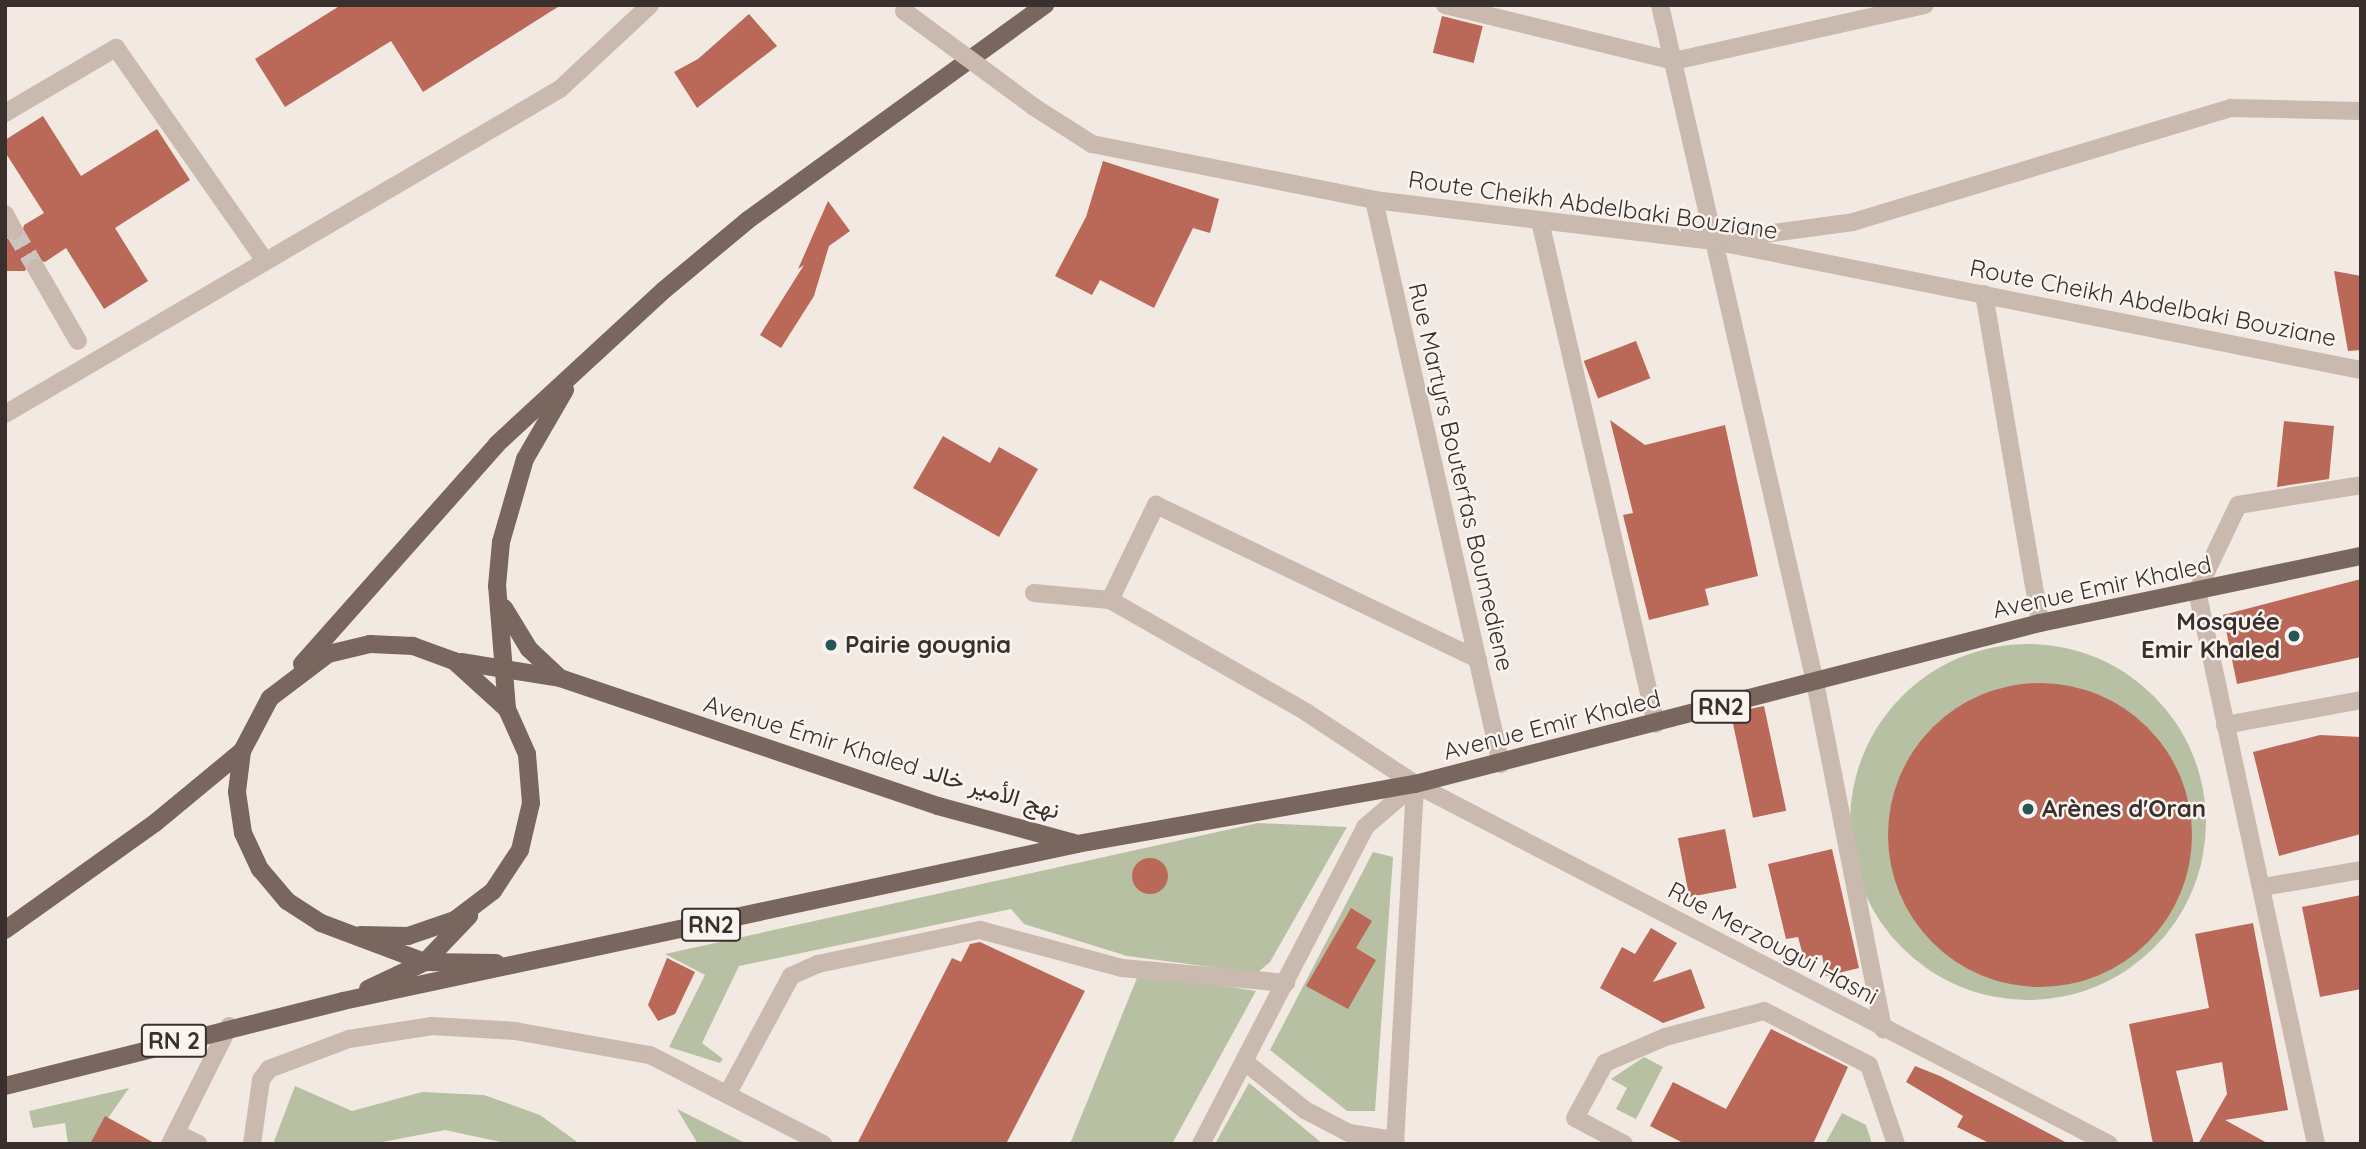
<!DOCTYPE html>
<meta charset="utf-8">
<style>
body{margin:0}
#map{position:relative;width:2366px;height:1149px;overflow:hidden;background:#f2e9e2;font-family:Quicksand,Vazirmatn,sans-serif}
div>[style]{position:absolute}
.green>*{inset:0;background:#b8c0a3}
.round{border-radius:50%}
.building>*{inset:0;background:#ba6958;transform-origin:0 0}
.minor-tunnel>*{height:18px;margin-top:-9px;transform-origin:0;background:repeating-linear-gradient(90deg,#cdc4be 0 18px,transparent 0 27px)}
.minor>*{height:18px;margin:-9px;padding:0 9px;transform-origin:9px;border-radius:9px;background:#c9b9af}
.major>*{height:18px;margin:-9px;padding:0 9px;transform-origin:9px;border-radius:9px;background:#79665f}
.minor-bridge>*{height:18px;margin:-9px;padding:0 9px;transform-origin:9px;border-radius:9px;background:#c9b9af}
.dots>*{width:19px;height:19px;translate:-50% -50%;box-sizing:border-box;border:4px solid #f9f4ef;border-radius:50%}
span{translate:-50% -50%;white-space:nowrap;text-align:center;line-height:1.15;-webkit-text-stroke:5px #f9f4ef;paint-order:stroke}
.shield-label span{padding:2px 5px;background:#f9f4ef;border:2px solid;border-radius:5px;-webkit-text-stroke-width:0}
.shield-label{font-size:23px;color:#392f2c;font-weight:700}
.street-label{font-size:24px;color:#392f2c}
.poi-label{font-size:24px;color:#392f2c;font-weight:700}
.right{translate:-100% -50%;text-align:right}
.left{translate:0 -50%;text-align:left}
.frame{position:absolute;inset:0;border:7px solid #392f2c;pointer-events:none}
</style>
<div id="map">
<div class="green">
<i class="round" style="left:1850px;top:644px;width:356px;height:356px"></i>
<i style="clip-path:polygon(1258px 823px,1347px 827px,1270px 962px,1257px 973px,1127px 956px,1024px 924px,1011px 909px,739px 966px,702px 1043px,723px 1059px,720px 1063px,669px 1047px,705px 975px,665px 954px)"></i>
<i style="clip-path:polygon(1373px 852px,1393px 857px,1375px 1111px,1347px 1111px,1270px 1050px)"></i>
<i style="clip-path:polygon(1139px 973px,1256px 991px,1172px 1144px,1070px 1144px)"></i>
<i style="clip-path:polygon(1644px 1057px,1663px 1067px,1636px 1119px,1616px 1109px,1627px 1088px,1611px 1079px)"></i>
<i style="clip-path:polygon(1249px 1083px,1323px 1144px,1215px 1144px)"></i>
<i style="clip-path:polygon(295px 1086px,352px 1111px,422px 1092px,484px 1095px,540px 1115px,580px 1144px,510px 1144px,445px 1130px,372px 1144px,273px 1144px)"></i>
<i style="clip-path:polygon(129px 1088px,90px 1144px,68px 1144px,65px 1123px,33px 1128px,29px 1111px)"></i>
<i style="clip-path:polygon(677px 1109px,747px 1144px,698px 1144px)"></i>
<i style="clip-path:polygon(1842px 1113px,1866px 1125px,1872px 1144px,1825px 1144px)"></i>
</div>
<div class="building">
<i style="clip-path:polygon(341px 5px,561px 5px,423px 92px,391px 41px,285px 107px,255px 59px)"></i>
<i style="clip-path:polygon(749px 14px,777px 46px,697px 108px,674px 72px,698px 59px)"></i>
<i style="left:1442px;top:16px;width:42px;height:38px;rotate:14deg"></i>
<i style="clip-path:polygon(43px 116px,81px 176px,157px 129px,190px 180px,115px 228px,148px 281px,104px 309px,66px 248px,45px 262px,31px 258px,25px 271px,5px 271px,5px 238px,20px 241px,24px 225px,44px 213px,5px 152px,5px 140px)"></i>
<i style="clip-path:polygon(1103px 161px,1219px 199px,1210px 233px,1193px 228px,1154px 308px,1100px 280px,1092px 295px,1055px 276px,1086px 217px)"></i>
<i style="clip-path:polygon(828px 201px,850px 231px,829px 246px,814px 296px,781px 348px,760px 335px,804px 265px,798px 269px)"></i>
<i style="clip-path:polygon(2334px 271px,2361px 276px,2361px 350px,2348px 351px)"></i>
<i style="left:1636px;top:341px;width:40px;height:56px;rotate:69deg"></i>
<i style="clip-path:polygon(1610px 420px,1645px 445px,1725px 425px,1758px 576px,1705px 589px,1709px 605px,1649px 620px,1623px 515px,1633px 513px)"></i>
<i style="clip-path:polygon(2284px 421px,2334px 426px,2329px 479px,2277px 487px)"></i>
<i style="clip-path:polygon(943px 436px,990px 463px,999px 447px,1038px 469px,999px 537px,913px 488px)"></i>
<i style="clip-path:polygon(2361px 579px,2361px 657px,2237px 684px,2223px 615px)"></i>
<i class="round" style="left:1888px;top:683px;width:304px;height:304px"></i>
<i style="left:1764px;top:706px;width:107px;height:34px;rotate:78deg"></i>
<i style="clip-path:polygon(2320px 735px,2361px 737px,2361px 834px,2279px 856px,2253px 752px)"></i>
<i style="left:1725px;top:829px;width:60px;height:48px;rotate:79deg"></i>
<i style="clip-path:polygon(1832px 849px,1859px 968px,1826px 976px,1822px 955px,1804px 959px,1798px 937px,1786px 939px,1768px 864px)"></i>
<i class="round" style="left:1132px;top:858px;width:36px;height:36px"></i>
<i style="clip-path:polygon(2361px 895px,2361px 989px,2320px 997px,2302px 907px)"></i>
<i style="clip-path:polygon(1351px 908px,1372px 921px,1356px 948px,1376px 960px,1348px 1009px,1306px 986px)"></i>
<i style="clip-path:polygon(2253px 923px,2288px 1110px,2225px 1120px,2269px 1144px,2198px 1144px,2227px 1094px,2222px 1062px,2176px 1071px,2194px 1144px,2153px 1144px,2129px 1024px,2209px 1008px,2195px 934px)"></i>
<i style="clip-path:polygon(1651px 928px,1677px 943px,1653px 982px,1691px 969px,1705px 1008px,1663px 1023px,1600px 988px,1622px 947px,1635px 954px)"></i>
<i style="clip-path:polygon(980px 942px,1085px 991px,1006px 1144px,857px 1144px,952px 958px,961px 962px,970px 944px)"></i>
<i style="clip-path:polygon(667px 958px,695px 972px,675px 1014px,658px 1021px,648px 1005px)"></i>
<i style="clip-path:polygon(1771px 1029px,1848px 1067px,1813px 1144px,1685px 1144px,1650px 1126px,1673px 1082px,1726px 1109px)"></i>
<i style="clip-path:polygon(1915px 1066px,1940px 1076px,2069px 1144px,1991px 1144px,1957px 1127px,1963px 1116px,1906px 1082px)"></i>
<i style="clip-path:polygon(105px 1116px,156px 1144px,90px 1144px)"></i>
</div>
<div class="minor-tunnel">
<i style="left:14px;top:231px;width:43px;rotate:59.3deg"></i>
</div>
<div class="minor">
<i style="left:1445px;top:5px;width:236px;rotate:13.7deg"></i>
<i style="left:1674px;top:61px;width:257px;rotate:-12.6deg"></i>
<i style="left:1660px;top:5px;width:695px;rotate:77.1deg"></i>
<i style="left:1815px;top:682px;width:354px;rotate:78.9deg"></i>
<i style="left:1034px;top:107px;width:69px;rotate:32.5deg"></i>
<i style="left:1092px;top:144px;width:288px;rotate:11.2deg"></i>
<i style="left:1374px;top:200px;width:342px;rotate:6.9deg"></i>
<i style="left:1714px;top:241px;width:660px;rotate:11.28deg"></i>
<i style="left:5px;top:113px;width:129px;rotate:-30.4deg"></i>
<i style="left:116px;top:48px;width:260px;rotate:55deg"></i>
<i style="left:1374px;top:200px;width:578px;rotate:77.31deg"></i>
<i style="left:5px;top:214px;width:19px;rotate:62deg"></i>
<i style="left:1540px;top:221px;width:516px;rotate:77.01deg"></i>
<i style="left:1728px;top:239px;width:126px;rotate:-7.7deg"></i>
<i style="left:1853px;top:222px;width:395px;rotate:-16.8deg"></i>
<i style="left:2231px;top:108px;width:130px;rotate:1.3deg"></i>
<i style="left:36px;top:268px;width:84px;rotate:60.1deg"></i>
<i style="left:1984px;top:294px;width:334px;rotate:80.3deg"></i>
<i style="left:5px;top:414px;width:643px;rotate:-30.35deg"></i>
<i style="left:560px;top:89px;width:123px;rotate:-43deg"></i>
<i style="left:1034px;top:593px;width:76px;rotate:5.3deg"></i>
<i style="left:1110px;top:600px;width:226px;rotate:29.7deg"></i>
<i style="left:1306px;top:712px;width:131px;rotate:33.4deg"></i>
<i style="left:1415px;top:784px;width:782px;rotate:27.42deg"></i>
<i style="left:1110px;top:600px;width:106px;rotate:-64.2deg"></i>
<i style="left:1156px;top:505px;width:357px;rotate:25.6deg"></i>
<i style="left:2225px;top:725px;width:138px;rotate:-10.4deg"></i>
<i style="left:2263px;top:887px;width:99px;rotate:-9.8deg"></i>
<i style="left:1245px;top:1062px;width:77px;rotate:38.7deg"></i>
<i style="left:1305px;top:1110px;width:50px;rotate:27.6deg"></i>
<i style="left:1349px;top:1133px;width:47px;rotate:8.7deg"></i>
<i style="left:728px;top:1093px;width:133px;rotate:-61.7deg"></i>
<i style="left:791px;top:976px;width:30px;rotate:-24deg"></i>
<i style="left:818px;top:964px;width:166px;rotate:-11.9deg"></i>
<i style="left:980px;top:930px;width:147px;rotate:15deg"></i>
<i style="left:1122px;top:968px;width:165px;rotate:5.2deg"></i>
<i style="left:176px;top:1133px;width:25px;rotate:26deg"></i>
<i style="left:170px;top:1144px;width:132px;rotate:-63.4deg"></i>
<i style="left:252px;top:1144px;width:65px;rotate:-82deg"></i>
<i style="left:261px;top:1080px;width:14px;rotate:-54deg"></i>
<i style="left:269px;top:1069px;width:85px;rotate:-20.6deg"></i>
<i style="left:349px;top:1039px;width:84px;rotate:-8.9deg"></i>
<i style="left:432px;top:1026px;width:83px;rotate:3.4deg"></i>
<i style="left:515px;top:1031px;width:137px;rotate:10.1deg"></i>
<i style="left:650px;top:1055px;width:195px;rotate:27.2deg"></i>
<i style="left:1201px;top:1144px;width:357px;rotate:-62.6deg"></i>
<i style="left:1365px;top:827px;width:66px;rotate:-40.7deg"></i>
<i style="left:1395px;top:1144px;width:361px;rotate:-86.8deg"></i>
<i style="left:1624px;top:1144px;width:55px;rotate:-152deg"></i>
<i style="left:1575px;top:1118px;width:63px;rotate:-61.4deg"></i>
<i style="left:1605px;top:1063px;width:65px;rotate:-23.4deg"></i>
<i style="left:1665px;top:1037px;width:102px;rotate:-14.7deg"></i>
<i style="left:1764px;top:1011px;width:118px;rotate:27.2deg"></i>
<i style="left:1869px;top:1065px;width:83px;rotate:71.1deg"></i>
<i style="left:2316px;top:1144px;width:566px;rotate:-102.14deg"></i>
<i style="left:2197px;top:591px;width:95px;rotate:-64.5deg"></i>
<i style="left:2238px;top:505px;width:125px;rotate:-9.2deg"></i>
</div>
<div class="major">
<i style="left:504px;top:608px;width:48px;rotate:58.6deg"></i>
<i style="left:529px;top:649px;width:42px;rotate:43.1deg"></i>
<i style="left:461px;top:662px;width:100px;rotate:9.2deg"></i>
<i style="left:560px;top:678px;width:399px;rotate:18.7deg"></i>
<i style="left:938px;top:806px;width:141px;rotate:15.2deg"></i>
<i style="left:302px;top:664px;width:294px;rotate:-48.4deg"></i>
<i style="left:497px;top:444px;width:227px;rotate:-42.7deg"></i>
<i style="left:664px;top:290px;width:109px;rotate:-39.8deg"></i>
<i style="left:748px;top:220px;width:367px;rotate:-35.9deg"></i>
<i style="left:507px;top:709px;width:123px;rotate:-94.6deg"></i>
<i style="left:497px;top:586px;width:44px;rotate:-84.8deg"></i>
<i style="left:501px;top:542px;width:86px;rotate:-73.9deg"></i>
<i style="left:525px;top:459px;width:80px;rotate:-59.9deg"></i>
<i style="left:5px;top:930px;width:184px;rotate:-35.5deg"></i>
<i style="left:155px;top:823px;width:113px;rotate:-39.6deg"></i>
<i style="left:360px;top:935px;width:48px;rotate:1.2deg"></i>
<i style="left:408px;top:936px;width:50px;rotate:-18.8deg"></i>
<i style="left:455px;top:920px;width:48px;rotate:-37.3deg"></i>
<i style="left:493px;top:891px;width:49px;rotate:-56.6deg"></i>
<i style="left:520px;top:850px;width:48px;rotate:-76.8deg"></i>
<i style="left:531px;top:803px;width:49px;rotate:-94.7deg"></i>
<i style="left:527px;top:754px;width:49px;rotate:-114deg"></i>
<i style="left:507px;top:709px;width:72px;rotate:-137.8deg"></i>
<i style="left:454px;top:661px;width:44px;rotate:-159.9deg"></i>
<i style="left:413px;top:646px;width:43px;rotate:-177.3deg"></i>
<i style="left:370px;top:644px;width:43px;rotate:166.6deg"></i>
<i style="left:328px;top:654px;width:73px;rotate:142.8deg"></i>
<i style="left:270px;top:698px;width:60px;rotate:117.8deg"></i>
<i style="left:242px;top:751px;width:41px;rotate:97deg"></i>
<i style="left:237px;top:792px;width:41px;rotate:81.7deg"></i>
<i style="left:243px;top:833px;width:40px;rotate:65deg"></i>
<i style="left:260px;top:869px;width:42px;rotate:49.8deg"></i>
<i style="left:287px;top:901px;width:40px;rotate:32.9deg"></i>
<i style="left:321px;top:923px;width:111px;rotate:20.6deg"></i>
<i style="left:425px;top:962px;width:71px;rotate:0.8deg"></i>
<i style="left:368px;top:989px;width:63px;rotate:-25.3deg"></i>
<i style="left:425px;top:962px;width:64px;rotate:-46.3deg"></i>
<i style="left:5px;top:1086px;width:349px;rotate:-14.1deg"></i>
<i style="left:343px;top:1001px;width:751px;rotate:-12.07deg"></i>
<i style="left:1077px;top:844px;width:343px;rotate:-10.1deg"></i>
<i style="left:1415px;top:784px;width:645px;rotate:-14.45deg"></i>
<i style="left:2040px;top:623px;width:328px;rotate:-11.8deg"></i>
</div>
<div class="minor-bridge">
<i style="left:904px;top:11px;width:162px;rotate:36.4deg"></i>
</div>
<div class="dots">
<i style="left:2294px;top:636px;background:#265656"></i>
<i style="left:831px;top:645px;background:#265656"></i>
<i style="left:2028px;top:809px;background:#265656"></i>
</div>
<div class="shield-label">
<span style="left:1721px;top:707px">RN2</span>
<span style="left:711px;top:925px">RN2</span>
<span style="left:174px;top:1041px">RN 2</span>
</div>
<div class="street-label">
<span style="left:1593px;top:205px;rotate:8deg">Route Cheikh Abdelbaki Bouziane</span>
<span style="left:2153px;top:303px;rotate:11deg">Route Cheikh Abdelbaki Bouziane</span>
<span style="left:1461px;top:477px;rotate:77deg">Rue Martyrs Bouterfas Boumediene</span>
<span style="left:2102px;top:587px;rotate:-12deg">Avenue Emir Khaled</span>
<span style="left:1552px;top:725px;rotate:-14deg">Avenue Emir Khaled</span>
<span style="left:882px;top:757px;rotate:17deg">Avenue Émir Khaled نهج الأمير خالد</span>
<span style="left:1773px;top:943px;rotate:28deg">Rue Merzougui Hasni</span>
</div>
<div class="poi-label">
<span class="right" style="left:2280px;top:636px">Mosquée<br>Emir Khaled</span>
<span class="left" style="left:845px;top:645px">Pairie gougnia</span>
<span class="left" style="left:2042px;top:809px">Arènes d'Oran</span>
</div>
<div class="frame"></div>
</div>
